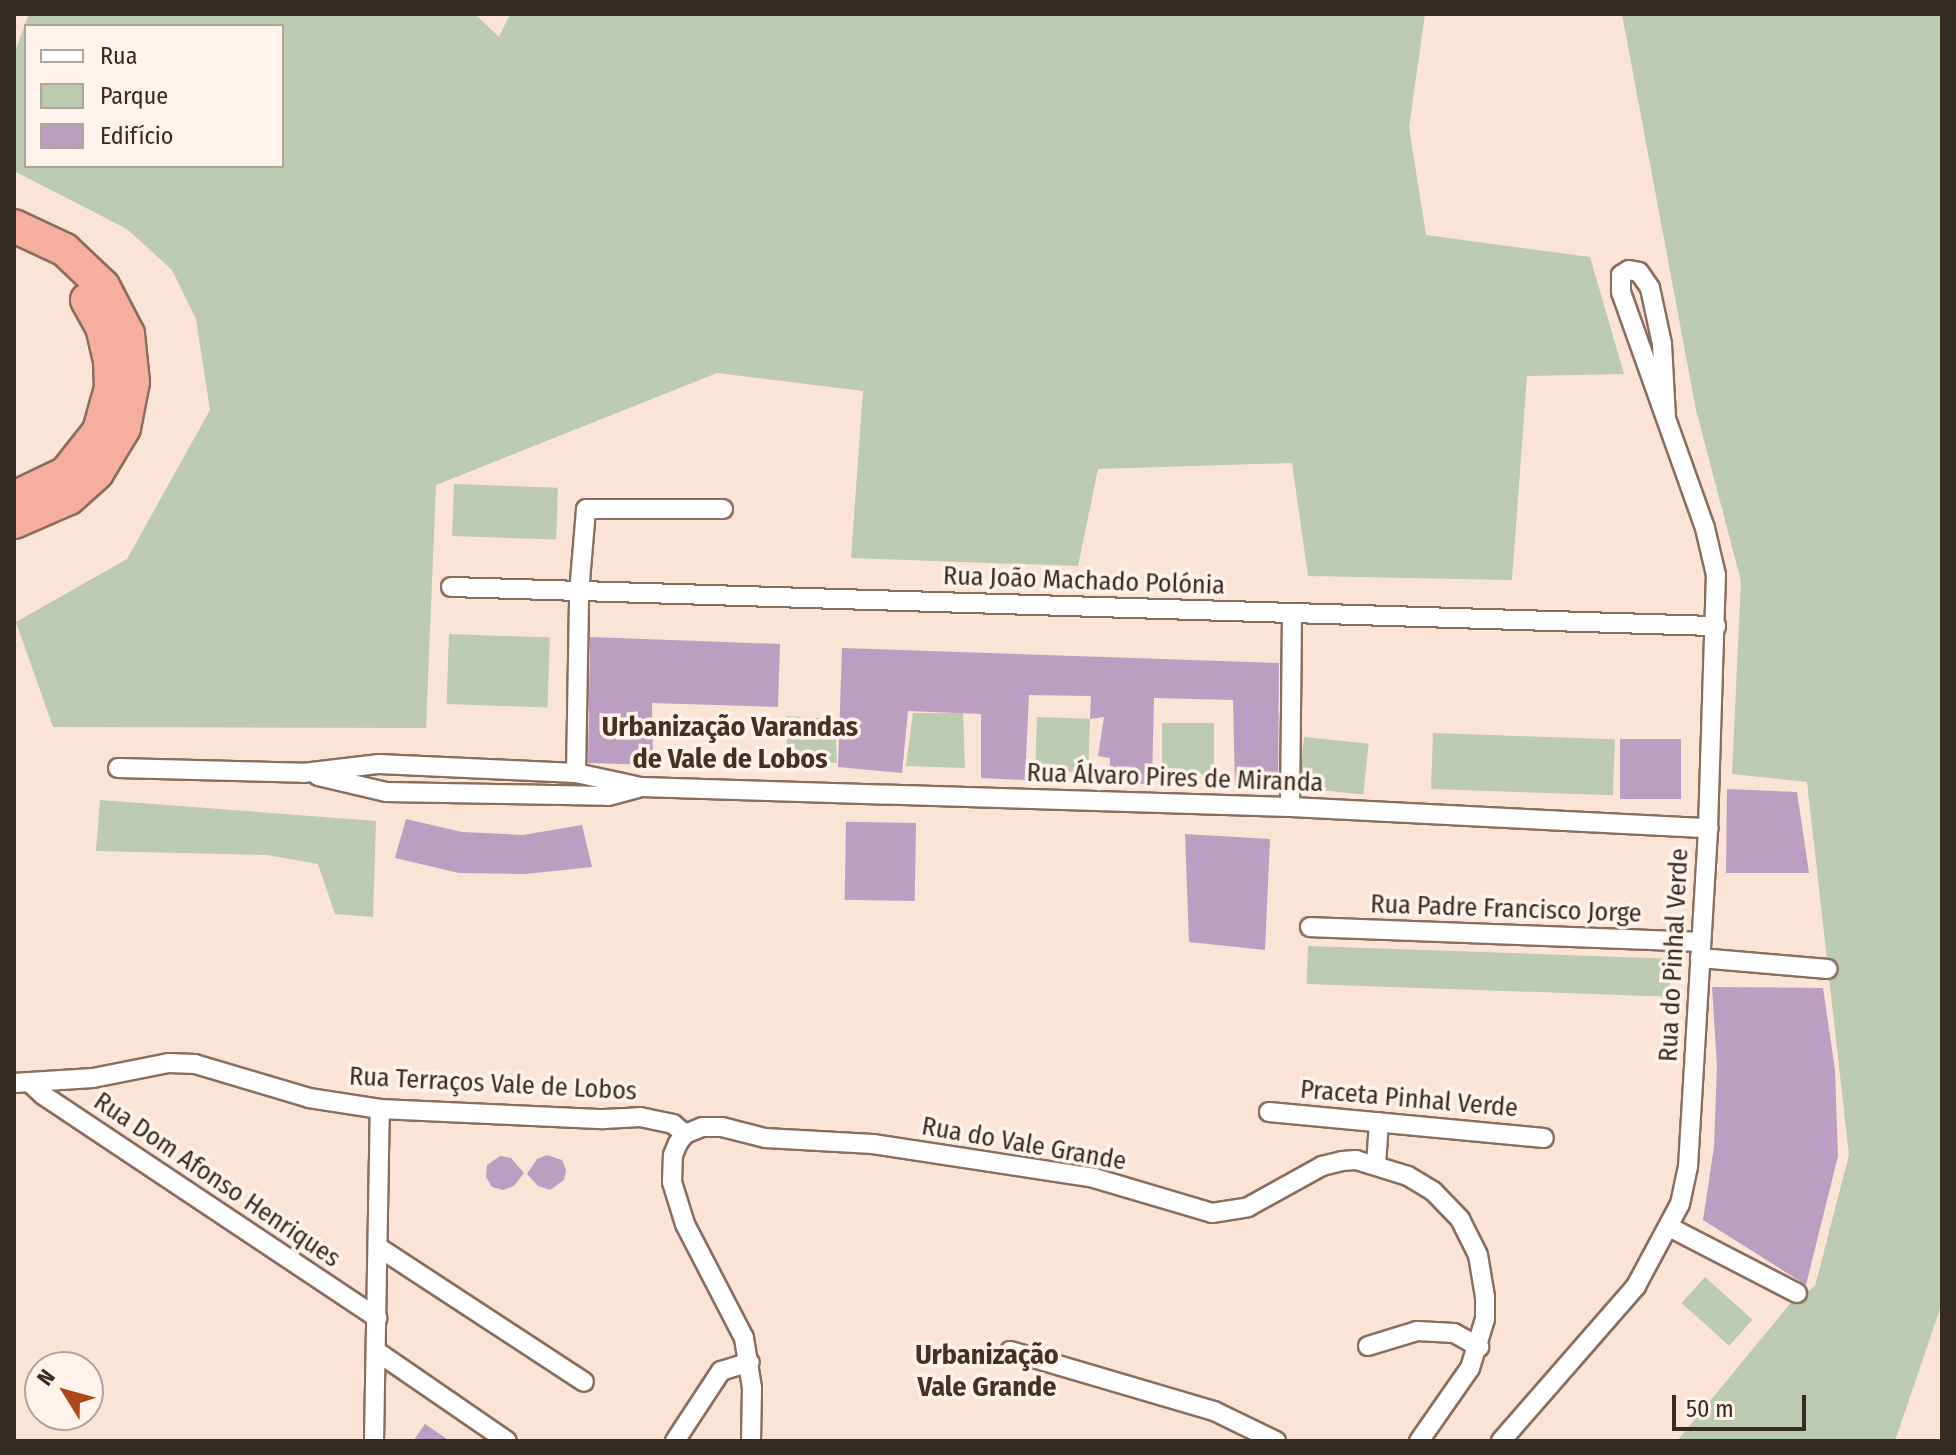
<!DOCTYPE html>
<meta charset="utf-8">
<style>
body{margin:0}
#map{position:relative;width:1956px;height:1455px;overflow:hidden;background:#fbe3d5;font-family:"Fira Sans Condensed",sans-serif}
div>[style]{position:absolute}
.green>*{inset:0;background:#bccaaf;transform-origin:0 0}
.building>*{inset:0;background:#bd9dc2;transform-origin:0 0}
.roads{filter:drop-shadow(2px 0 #886e5e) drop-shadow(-2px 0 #886e5e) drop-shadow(0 2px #886e5e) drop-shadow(0 -2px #886e5e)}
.street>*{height:18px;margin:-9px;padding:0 9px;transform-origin:9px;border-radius:9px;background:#fff}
.highway>*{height:32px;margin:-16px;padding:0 16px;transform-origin:16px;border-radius:16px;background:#f6af9c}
span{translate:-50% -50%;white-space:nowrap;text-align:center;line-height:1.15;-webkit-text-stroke:7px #fff3ec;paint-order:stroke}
.street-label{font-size:26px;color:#362b24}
.neighbourhood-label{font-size:28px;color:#473022;font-weight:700}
.frame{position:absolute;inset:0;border:16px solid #362b24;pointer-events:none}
.legend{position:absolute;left:24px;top:24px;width:260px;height:144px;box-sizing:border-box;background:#fff3ec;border:2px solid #afa39c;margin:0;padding:10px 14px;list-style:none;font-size:24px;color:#362b24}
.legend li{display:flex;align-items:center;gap:16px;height:40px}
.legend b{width:40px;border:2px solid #afa39c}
.north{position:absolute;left:24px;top:1351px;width:80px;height:80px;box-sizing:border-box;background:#fff3ec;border:2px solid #afa39c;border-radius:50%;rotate:307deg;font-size:22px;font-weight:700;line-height:32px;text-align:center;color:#362b24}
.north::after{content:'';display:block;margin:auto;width:28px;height:36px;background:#ad481b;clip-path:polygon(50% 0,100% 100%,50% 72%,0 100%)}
.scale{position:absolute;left:1672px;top:1395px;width:134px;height:36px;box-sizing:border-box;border:4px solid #362b24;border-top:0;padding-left:10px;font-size:24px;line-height:28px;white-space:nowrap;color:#362b24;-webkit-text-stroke:6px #fff3ec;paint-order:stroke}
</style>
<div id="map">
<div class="green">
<i style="clip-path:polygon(evenodd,29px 14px,475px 14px,499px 37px,510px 14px,1425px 14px,1409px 127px,1426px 235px,1590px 257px,1624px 374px,1527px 376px,1512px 580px,1308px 576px,1292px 463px,1098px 469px,1078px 566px,851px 558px,863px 391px,717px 373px,436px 485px,426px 728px,53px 727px,16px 622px,127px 559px,210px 410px,196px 319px,172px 270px,127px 229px,14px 171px,14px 54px,29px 14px,282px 26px,282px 166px,26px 166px,26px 26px,282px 26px)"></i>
<i style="clip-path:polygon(1622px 14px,1942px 14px,1942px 1303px,1895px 1441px,1677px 1441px,1789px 1305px,1815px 1286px,1849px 1155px,1807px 782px,1732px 774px,1741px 581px,1696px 410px)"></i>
<i style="left:454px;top:484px;width:104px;height:52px;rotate:2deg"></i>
<i style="left:449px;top:634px;width:101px;height:70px;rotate:2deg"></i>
<i style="clip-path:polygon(913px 713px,963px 713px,965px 768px,906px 766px)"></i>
<i style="clip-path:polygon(786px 716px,835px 719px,837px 763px,787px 760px)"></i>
<i style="left:1037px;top:717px;width:53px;height:54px;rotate:2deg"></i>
<i style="left:1162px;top:723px;width:52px;height:52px"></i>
<i style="left:1433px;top:733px;width:182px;height:56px;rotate:2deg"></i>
<i style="left:1304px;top:737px;width:65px;height:51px;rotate:6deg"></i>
<i style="clip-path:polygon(100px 800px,376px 821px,373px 917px,335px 914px,318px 864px,267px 855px,96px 851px)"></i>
<i style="left:1308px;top:946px;width:363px;height:38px;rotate:2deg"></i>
<i style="left:1705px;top:1277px;width:64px;height:35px;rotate:42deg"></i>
</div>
<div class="building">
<i style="clip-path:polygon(590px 637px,780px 644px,778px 707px,652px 703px,653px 765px,588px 763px)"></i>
<i style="clip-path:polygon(842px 648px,1279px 663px,1278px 787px,1235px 788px,1233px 700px,1154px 698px,1152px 784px,1109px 783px,1110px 758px,1098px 756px,1104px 717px,1090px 719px,1091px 696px,1029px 695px,1025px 780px,981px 778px,981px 714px,908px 711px,902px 773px,838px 767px)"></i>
<i style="left:1620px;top:739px;width:61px;height:60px"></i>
<i style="clip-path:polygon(1727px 789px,1797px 792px,1809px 873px,1726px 873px)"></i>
<i style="clip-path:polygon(406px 819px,462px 832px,523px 835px,582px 825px,592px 867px,525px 874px,459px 873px,395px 858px)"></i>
<i style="left:916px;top:823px;width:78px;height:70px;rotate:91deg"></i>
<i style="clip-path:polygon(1185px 834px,1270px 839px,1265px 950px,1189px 942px)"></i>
<i style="clip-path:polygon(1712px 987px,1823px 988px,1835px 1070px,1838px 1156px,1806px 1285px,1703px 1220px,1714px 1147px,1717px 1066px)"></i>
<i style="clip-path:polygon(547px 1155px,562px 1160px,566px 1170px,564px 1180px,550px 1190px,538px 1186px,527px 1174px,537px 1159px)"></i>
<i style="clip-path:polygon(500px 1156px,511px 1158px,524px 1173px,514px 1186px,503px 1190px,492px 1187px,486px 1177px,487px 1165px)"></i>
<i style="clip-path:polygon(425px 1424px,450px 1441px,413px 1441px)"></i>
</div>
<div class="roads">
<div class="street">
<i style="left:451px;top:587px;width:1266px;rotate:1.77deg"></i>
<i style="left:118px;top:768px;width:185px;rotate:1.5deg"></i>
<i style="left:303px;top:773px;width:77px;rotate:-6.8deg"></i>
<i style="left:379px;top:764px;width:197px;rotate:2.6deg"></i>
<i style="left:576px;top:773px;width:66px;rotate:12.2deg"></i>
<i style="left:641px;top:787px;width:649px;rotate:1.77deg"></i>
<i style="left:1290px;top:807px;width:419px;rotate:2.9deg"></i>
<i style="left:576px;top:773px;width:180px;rotate:-89deg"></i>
<i style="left:579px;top:593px;width:84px;rotate:-85.2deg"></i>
<i style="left:586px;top:509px;width:137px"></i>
<i style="left:318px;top:776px;width:70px;rotate:13.2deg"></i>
<i style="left:386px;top:792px;width:222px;rotate:1deg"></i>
<i style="left:608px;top:796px;width:31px;rotate:-15deg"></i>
<i style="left:1290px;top:807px;width:194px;rotate:-89.4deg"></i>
<i style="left:1310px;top:927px;width:391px;rotate:2.2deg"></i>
<i style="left:1700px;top:958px;width:128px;rotate:4.9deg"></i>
<i style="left:29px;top:1082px;width:19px;rotate:43deg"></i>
<i style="left:43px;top:1095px;width:402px;rotate:33.7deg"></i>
<i style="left:14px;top:1083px;width:79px;rotate:-3.6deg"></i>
<i style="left:93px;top:1078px;width:77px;rotate:-11.2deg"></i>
<i style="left:169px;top:1063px;width:26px;rotate:2deg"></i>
<i style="left:195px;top:1064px;width:119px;rotate:16.6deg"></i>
<i style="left:309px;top:1098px;width:72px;rotate:8.8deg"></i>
<i style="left:380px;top:1109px;width:224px;rotate:2.6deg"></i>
<i style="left:604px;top:1119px;width:36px;rotate:-3deg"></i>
<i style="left:640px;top:1117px;width:34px;rotate:12deg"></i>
<i style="left:673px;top:1124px;width:16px;rotate:40deg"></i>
<i style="left:1269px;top:1112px;width:276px;rotate:5.4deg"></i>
<i style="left:1376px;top:1165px;width:43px;rotate:-86deg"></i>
<i style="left:1669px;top:1227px;width:144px;rotate:27.3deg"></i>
<i style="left:378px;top:1247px;width:246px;rotate:33.2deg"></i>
<i style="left:1368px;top:1346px;width:51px;rotate:-17deg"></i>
<i style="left:1417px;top:1331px;width:37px;rotate:3deg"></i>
<i style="left:1454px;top:1333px;width:29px;rotate:29deg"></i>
<i style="left:1010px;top:1351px;width:213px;rotate:16.4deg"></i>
<i style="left:1214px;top:1411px;width:69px;rotate:25.8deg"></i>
<i style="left:379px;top:1353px;width:155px;rotate:34.5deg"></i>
<i style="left:374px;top:1441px;width:332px;rotate:-89deg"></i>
<i style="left:675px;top:1441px;width:84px;rotate:-56.7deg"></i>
<i style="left:721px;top:1371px;width:30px;rotate:-17deg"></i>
<i style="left:751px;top:1441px;width:53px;rotate:-88.9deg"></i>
<i style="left:752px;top:1388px;width:51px;rotate:-99.1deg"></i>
<i style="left:744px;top:1338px;width:128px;rotate:-117.4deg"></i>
<i style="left:685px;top:1224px;width:44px;rotate:-107.2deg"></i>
<i style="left:672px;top:1182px;width:27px;rotate:-88deg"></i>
<i style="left:673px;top:1155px;width:13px;rotate:-67deg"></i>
<i style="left:678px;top:1143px;width:11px;rotate:-52deg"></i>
<i style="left:685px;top:1134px;width:18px;rotate:-22deg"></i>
<i style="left:702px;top:1127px;width:20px"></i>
<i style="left:722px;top:1127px;width:44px;rotate:14.3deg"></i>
<i style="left:765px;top:1138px;width:108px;rotate:3.2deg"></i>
<i style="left:873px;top:1144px;width:224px;rotate:8.7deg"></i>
<i style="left:1094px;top:1178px;width:123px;rotate:16.5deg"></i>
<i style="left:1212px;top:1213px;width:36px;rotate:-9deg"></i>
<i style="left:1248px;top:1207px;width:85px;rotate:-29deg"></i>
<i style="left:1322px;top:1166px;width:21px;rotate:-14deg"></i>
<i style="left:1342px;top:1161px;width:14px;rotate:-4deg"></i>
<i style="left:1356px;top:1160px;width:54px;rotate:17.1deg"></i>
<i style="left:1408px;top:1176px;width:29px;rotate:31deg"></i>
<i style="left:1433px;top:1191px;width:39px;rotate:46deg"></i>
<i style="left:1460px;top:1219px;width:40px;rotate:63.4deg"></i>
<i style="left:1478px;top:1255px;width:43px;rotate:80.5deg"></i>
<i style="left:1485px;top:1297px;width:22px;rotate:90deg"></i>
<i style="left:1485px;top:1319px;width:51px;rotate:107deg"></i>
<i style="left:1470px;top:1368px;width:89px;rotate:124.9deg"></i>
<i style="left:1501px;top:1441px;width:206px;rotate:-48.9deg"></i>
<i style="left:1636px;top:1286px;width:93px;rotate:-61.8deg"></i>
<i style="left:1680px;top:1204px;width:38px;rotate:-78deg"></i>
<i style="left:1688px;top:1167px;width:340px;rotate:-86.6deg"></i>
<i style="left:1708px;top:828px;width:253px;rotate:-88.2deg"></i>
<i style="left:1716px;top:575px;width:48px;rotate:-103.2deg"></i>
<i style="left:1705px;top:528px;width:251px;rotate:-109.6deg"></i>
<i style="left:1621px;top:292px;width:17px;rotate:-90deg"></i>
<i style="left:1621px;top:275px;width:9px;rotate:-32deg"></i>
<i style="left:1629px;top:270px;width:10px;rotate:11deg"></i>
<i style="left:1639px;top:272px;width:19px;rotate:55deg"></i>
<i style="left:1650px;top:288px;width:57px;rotate:77.9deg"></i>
<i style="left:1662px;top:344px;width:73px;rotate:86.9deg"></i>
</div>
<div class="highway">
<i style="left:14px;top:226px;width:56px;rotate:25.2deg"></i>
<i style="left:65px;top:250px;width:52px;rotate:43.5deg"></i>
<i style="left:103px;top:286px;width:54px;rotate:62.5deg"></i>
<i style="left:128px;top:334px;width:48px;rotate:84.1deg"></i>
<i style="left:133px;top:382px;width:47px;rotate:101.1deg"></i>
<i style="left:124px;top:428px;width:52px;rotate:121deg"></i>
<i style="left:97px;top:473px;width:38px;rotate:138deg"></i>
<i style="left:69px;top:498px;width:60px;rotate:156.4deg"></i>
<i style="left:14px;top:498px;width:58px;rotate:-25.7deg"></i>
<i style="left:66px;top:473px;width:53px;rotate:-51.8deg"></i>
<i style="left:99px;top:431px;width:45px;rotate:-74.4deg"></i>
<i style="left:111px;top:388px;width:27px;rotate:-92deg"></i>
<i style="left:110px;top:361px;width:35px;rotate:-103deg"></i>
<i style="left:102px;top:327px;width:31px;rotate:-119deg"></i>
</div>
</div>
<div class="street-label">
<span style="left:1084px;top:581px;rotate:2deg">Rua João Machado Polónia</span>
<span style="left:1175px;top:778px;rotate:2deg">Rua Álvaro Pires de Miranda</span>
<span style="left:1506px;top:909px;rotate:2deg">Rua Padre Francisco Jorge</span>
<span style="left:1674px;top:955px;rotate:-87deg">Rua do Pinhal Verde</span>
<span style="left:493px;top:1084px;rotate:3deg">Rua Terraços Vale de Lobos</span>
<span style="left:1409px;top:1099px;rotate:5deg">Praceta Pinhal Verde</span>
<span style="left:1024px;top:1144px;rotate:10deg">Rua do Vale Grande</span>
<span style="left:217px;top:1180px;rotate:34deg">Rua Dom Afonso Henriques</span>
</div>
<div class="neighbourhood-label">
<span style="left:730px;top:743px">Urbanização Varandas<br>de Vale de Lobos</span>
<span style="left:987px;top:1371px">Urbanização<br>Vale Grande</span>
</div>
<div class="frame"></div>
<ul class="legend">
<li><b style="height:10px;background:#fff"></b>Rua</li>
<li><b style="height:22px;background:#bccaaf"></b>Parque</li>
<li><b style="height:22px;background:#bd9dc2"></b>Edifício</li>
</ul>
<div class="north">N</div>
<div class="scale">50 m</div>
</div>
